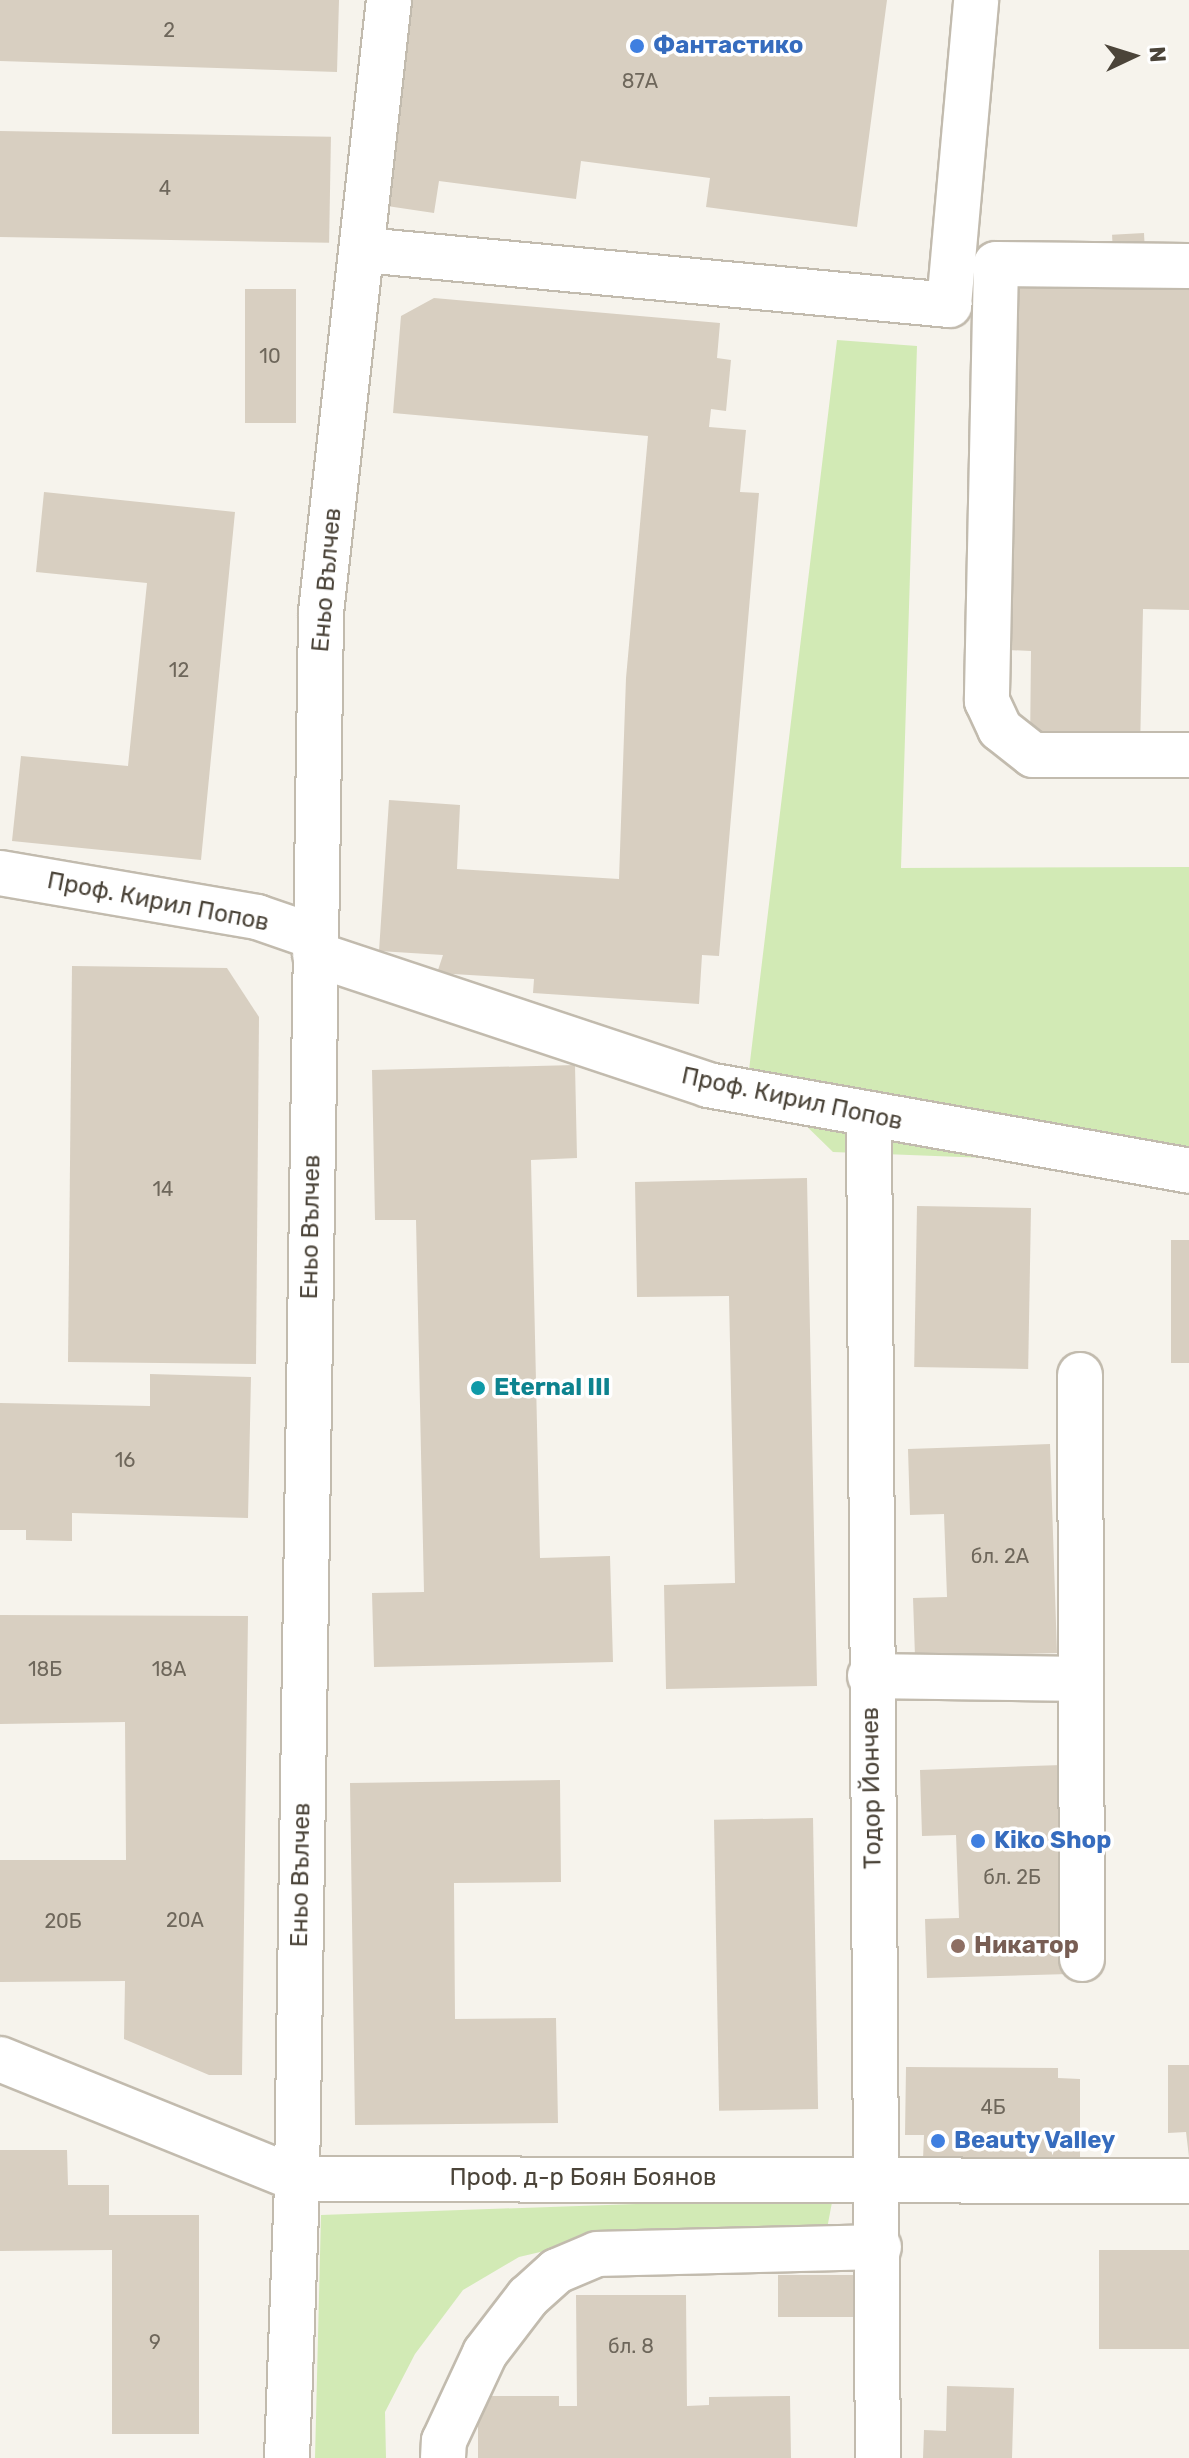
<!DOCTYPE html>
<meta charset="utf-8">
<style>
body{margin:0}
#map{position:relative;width:1189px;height:2458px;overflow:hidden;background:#f6f3ec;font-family:Rubik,sans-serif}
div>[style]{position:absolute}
.green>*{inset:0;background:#d2eab5}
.building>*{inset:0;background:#d8cfc1;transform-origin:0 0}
.roads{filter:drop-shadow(2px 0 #c2bbae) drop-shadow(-2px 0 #c2bbae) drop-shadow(0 2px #c2bbae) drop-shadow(0 -2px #c2bbae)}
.minor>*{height:44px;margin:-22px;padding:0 22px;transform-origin:22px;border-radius:22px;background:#fff}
.dots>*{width:22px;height:22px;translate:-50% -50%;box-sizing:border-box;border:4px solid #fff;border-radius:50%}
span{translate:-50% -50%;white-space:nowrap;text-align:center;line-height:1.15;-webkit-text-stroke:7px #fff;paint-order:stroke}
.number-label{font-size:20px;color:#6e675b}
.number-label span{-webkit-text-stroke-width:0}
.shop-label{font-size:24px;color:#366cbe;font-weight:700}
.left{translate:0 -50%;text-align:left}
.street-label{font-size:24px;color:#4b4439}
.culture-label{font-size:24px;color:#0d838f;font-weight:700}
.education-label{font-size:24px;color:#785e54;font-weight:700}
.north{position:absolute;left:1093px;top:16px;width:80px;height:80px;-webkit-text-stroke:6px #fff;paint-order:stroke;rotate:86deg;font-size:22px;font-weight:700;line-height:32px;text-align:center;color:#4b4439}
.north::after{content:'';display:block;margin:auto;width:28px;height:36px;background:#4b4439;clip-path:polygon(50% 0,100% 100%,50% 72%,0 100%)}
</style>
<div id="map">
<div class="green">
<i style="clip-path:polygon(837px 340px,917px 346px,901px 868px,1189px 867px,1189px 1166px,833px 1152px,749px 1070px)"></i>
<i style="clip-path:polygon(833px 2197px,826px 2234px,608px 2236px,519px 2257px,463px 2290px,415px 2354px,385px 2412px,386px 2458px,315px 2458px,321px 2215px)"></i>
</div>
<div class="building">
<i style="clip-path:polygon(0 0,339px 0,337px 72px,0 61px)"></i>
<i style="clip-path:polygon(413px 0,887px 0,857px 227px,706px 207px,710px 178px,581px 161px,576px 199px,439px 181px,434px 213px,387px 206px)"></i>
<i style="left:0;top:131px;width:331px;height:106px;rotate:1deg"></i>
<i style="left:1144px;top:233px;width:20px;height:32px;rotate:87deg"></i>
<i style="clip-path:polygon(1013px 283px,1189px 287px,1189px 610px,1143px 609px,1140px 751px,1030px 748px,1031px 651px,1008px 650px)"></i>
<i style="left:245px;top:289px;width:51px;height:134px"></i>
<i style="clip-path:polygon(434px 298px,720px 323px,717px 358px,731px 360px,726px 411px,711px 409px,709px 427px,746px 430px,740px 492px,759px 493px,719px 956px,702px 955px,699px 1004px,533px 993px,534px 979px,437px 973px,443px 955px,379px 951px,389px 800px,460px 805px,457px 869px,619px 879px,626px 678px,648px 436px,393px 413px,401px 316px)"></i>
<i style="clip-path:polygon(44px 492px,235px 512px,201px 860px,12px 841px,21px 756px,128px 766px,147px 583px,36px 572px)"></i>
<i style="clip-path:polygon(72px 966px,227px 968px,259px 1017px,256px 1364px,68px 1362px)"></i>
<i style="clip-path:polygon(575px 1065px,577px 1158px,531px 1160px,540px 1558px,610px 1556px,613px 1662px,374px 1667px,372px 1593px,424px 1592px,416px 1220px,375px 1220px,372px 1070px)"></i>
<i style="clip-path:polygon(807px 1178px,817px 1686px,666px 1689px,664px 1585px,735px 1583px,729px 1296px,637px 1297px,635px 1182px)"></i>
<i style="left:917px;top:1206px;width:114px;height:161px;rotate:1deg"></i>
<i style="left:1171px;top:1240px;width:18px;height:123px"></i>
<i style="clip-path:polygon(150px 1374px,251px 1377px,248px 1518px,72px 1513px,72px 1541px,26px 1540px,26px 1530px,0 1530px,0 1403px,150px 1406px)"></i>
<i style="clip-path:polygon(1050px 1444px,1057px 1653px,915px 1657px,913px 1598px,947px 1597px,944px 1514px,910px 1515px,908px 1449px)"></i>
<i style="clip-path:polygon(0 1615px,248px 1616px,242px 2075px,209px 2075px,124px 2039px,125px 1981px,0 1982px,0 1860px,126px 1860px,125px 1722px,0 1724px)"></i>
<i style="clip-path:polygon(1062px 1765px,1069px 1974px,927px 1978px,925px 1919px,959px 1918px,956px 1835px,922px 1836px,920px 1770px)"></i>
<i style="clip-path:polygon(560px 1780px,561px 1882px,454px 1883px,455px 2019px,556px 2018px,558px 2123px,355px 2125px,350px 1783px)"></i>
<i style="left:813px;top:1818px;width:291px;height:99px;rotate:89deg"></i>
<i style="clip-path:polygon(1168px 2065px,1189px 2065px,1189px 2157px,1186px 2132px,1168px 2133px)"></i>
<i style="clip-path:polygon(906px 2067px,1058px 2068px,1058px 2078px,1080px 2079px,1080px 2160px,923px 2159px,924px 2135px,905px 2135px)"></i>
<i style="clip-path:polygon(0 2150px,67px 2150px,68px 2185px,109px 2185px,109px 2215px,199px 2215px,199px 2434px,112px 2434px,112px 2250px,0 2251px)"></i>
<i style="left:1099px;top:2250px;width:90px;height:99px"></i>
<i style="left:778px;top:2275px;width:79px;height:42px"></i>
<i style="clip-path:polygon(576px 2295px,686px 2295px,687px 2406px,709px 2405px,709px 2397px,790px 2396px,791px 2458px,478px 2458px,478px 2396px,559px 2396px,559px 2406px,577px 2406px)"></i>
<i style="clip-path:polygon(947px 2386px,1014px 2388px,1012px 2458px,923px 2458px,924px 2430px,946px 2431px)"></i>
</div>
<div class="roads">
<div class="minor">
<i style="left:364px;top:250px;width:588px;rotate:5.37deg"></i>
<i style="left:949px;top:305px;width:306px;rotate:-84.9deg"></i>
<i style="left:1189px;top:266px;width:193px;rotate:-179.4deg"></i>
<i style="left:996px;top:264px;width:437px;rotate:91.2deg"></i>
<i style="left:987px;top:701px;width:31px;rotate:65deg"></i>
<i style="left:1000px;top:729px;width:42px;rotate:38.2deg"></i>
<i style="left:1033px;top:755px;width:156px"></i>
<i style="left:0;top:873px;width:261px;rotate:9.7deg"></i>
<i style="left:257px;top:917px;width:61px;rotate:19deg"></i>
<i style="left:315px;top:954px;width:414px;rotate:18.4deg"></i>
<i style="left:708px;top:1085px;width:489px;rotate:10.1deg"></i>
<i style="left:869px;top:1117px;width:1341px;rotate:89.62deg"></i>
<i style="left:1080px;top:1375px;width:584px;rotate:89.8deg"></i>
<i style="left:870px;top:1676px;width:211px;rotate:0.8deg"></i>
<i style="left:0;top:2059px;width:320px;rotate:22deg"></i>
<i style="left:297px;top:2179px;width:892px;rotate:0.13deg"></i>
<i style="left:287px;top:2458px;width:279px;rotate:-87.9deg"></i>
<i style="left:297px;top:2179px;width:1567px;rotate:-89.12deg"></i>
<i style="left:321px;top:612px;width:616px;rotate:-83.66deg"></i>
<i style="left:443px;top:2458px;width:17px;rotate:-87deg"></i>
<i style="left:444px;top:2441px;width:97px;rotate:-65deg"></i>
<i style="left:485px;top:2353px;width:71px;rotate:-52.5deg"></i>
<i style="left:528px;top:2297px;width:39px;rotate:-42deg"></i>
<i style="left:557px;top:2271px;width:43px;rotate:-23deg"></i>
<i style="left:597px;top:2254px;width:282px;rotate:-1.4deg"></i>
</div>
</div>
<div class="dots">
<i style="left:637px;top:46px;background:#3f7fe0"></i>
<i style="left:478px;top:1388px;background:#0f9aa8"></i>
<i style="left:978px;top:1841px;background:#3f7fe0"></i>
<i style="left:958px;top:1946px;background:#8d6e63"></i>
<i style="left:938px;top:2141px;background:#3f7fe0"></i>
</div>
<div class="number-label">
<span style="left:169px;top:30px">2</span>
<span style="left:640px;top:81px">87А</span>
<span style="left:165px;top:188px">4</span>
<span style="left:270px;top:356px">10</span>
<span style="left:179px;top:670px">12</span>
<span style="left:163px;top:1189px">14</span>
<span style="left:125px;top:1460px">16</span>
<span style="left:1000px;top:1556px">бл. 2А</span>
<span style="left:45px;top:1669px">18Б</span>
<span style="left:169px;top:1669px">18А</span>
<span style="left:1012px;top:1877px">бл. 2Б</span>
<span style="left:185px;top:1920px">20А</span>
<span style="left:63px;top:1921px">20Б</span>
<span style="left:993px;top:2107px">4Б</span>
<span style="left:155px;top:2342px">9</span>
<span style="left:631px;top:2346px">бл. 8</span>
</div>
<div class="shop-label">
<span class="left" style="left:653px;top:46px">Фантастико</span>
<span class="left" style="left:994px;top:1841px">Kiko Shop</span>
<span class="left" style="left:954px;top:2141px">Beauty Valley</span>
</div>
<div class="street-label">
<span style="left:327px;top:580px;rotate:-85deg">Еньо Вълчев</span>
<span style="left:158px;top:902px;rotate:11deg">Проф. Кирил Попов</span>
<span style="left:792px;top:1099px;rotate:12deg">Проф. Кирил Попов</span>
<span style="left:311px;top:1227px;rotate:-89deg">Еньо Вълчев</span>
<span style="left:872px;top:1788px;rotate:-91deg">Тодор Йончев</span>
<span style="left:301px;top:1875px;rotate:-89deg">Еньо Вълчев</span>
<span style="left:583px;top:2178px">Проф. д-р Боян Боянов</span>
</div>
<div class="culture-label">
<span class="left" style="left:494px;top:1388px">Eternal III</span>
</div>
<div class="education-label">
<span class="left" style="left:974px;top:1946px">Никатор</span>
</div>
<div class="north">N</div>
</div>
